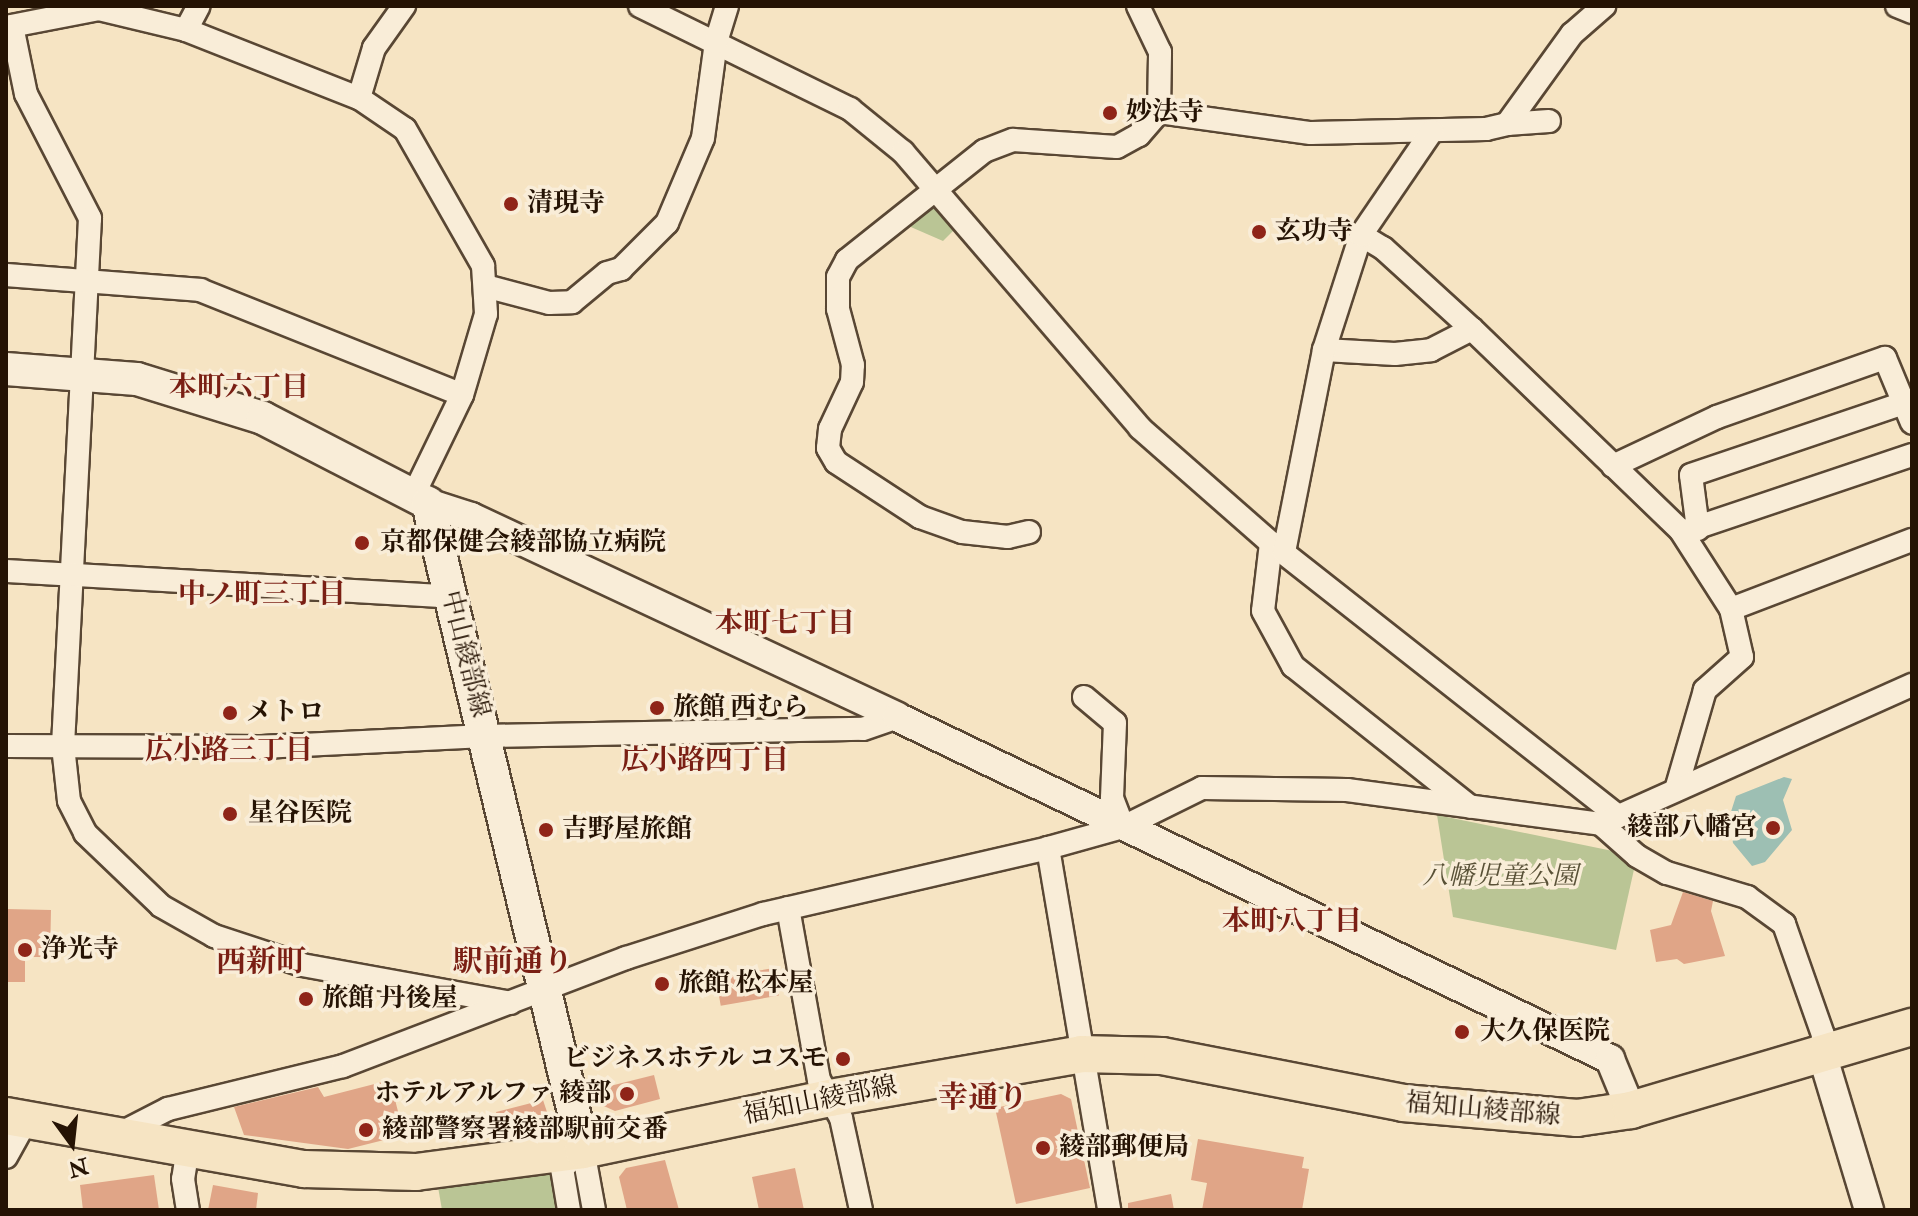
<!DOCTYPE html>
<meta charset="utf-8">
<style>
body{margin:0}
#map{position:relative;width:1918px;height:1216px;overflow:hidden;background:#f6e4c3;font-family:"IM FELL Double Pica","Noto Serif JP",serif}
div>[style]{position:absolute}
.green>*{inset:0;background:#bac595}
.water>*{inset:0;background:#9dbfb3}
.building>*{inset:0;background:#e0a587;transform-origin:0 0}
.roads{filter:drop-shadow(2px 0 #594734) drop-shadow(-2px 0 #594734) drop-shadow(0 2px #594734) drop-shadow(0 -2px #594734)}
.minor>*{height:22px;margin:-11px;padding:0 11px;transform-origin:11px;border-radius:11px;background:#f9edd8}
.tertiary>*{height:28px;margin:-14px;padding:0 14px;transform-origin:14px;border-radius:14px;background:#f9edd8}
.secondary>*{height:32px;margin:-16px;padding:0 16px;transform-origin:16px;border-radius:16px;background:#f9edd8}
.primary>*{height:36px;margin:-18px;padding:0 18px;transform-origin:18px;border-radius:18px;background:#f6e4c3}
.dots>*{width:22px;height:22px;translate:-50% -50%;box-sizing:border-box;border:4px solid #f9edd8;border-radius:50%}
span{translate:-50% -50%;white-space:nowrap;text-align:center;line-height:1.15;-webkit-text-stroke:7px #f9edd8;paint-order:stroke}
.poi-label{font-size:26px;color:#251304;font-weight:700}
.left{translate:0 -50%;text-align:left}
.right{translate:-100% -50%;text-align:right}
.street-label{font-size:26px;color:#251304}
.park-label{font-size:26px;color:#595137;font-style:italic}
.neighbourhood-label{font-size:28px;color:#7a1f14;font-weight:700}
.quarter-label{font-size:30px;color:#7a1f14;font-weight:700}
.frame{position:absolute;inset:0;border:8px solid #251304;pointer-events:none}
.north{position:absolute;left:32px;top:1104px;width:80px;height:80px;-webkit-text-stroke:6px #f9edd8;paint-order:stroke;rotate:165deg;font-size:22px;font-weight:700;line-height:32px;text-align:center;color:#251304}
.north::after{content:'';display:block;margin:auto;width:28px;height:36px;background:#251304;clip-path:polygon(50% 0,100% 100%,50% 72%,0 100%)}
</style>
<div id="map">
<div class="green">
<i style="clip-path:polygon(936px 188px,963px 221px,943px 241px,897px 221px)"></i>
<i style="clip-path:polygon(1437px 815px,1637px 856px,1616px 950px,1453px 917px)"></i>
<i style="clip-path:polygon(554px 1170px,561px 1210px,442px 1210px,437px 1181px)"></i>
</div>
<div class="water">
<i style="clip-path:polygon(1784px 777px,1792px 779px,1783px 800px,1792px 830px,1765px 862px,1752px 866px,1733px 843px,1729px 818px,1736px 796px)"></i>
</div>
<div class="building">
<i style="clip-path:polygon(1683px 892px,1713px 901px,1711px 911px,1725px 956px,1684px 964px,1677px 959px,1656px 962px,1650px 930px,1671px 925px)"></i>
<i style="clip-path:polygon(6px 909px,51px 910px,50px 957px,25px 957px,25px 982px,6px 982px)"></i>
<i style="left:774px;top:968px;width:28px;height:59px;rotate:80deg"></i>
<i style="clip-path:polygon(654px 1075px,660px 1099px,615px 1111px,597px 1103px,594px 1090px)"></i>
<i style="clip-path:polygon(390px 1080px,404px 1135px,348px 1149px,244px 1135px,234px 1107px,318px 1087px,324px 1097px)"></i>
<i style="clip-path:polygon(1061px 1094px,1071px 1099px,1090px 1188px,1016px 1204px,995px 1108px)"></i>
<i style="clip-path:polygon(543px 1100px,547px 1112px,540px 1120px,500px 1128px,496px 1112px)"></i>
<i style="clip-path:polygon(1198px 1139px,1304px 1157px,1302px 1168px,1309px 1169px,1302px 1210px,1202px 1210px,1207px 1183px,1191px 1180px)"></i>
<i style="clip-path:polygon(665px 1160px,679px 1210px,627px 1210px,619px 1177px,626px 1168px)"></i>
<i style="clip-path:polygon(795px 1168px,804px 1210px,759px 1210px,752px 1177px)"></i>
<i style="clip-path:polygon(154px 1175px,159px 1210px,83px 1210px,80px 1185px)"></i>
<i style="clip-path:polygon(213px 1185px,258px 1193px,256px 1210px,208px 1210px)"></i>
<i style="clip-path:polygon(1171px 1194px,1174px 1210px,1128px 1210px,1128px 1203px)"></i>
</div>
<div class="roads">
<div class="minor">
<i style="left:640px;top:6px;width:234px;rotate:26.1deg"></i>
<i style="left:850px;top:109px;width:68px;rotate:39.1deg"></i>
<i style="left:903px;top:152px;width:364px;rotate:49.3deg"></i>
<i style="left:1140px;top:428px;width:174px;rotate:41.3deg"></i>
<i style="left:1271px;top:543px;width:442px;rotate:38.2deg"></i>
<i style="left:1897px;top:6px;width:16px;rotate:22deg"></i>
<i style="left:12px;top:26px;width:69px;rotate:78.4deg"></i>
<i style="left:26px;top:94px;width:140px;rotate:62.7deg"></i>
<i style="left:90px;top:218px;width:529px;rotate:92.93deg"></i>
<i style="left:63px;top:746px;width:55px;rotate:83.8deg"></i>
<i style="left:69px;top:801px;width:36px;rotate:63deg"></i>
<i style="left:85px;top:833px;width:105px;rotate:43.8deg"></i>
<i style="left:161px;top:906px;width:61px;rotate:29.5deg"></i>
<i style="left:214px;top:936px;width:93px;rotate:18.2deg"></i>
<i style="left:302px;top:965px;width:212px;rotate:10.3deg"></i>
<i style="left:6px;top:27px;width:95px;rotate:-11deg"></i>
<i style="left:99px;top:9px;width:89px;rotate:13.6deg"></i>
<i style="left:186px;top:30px;width:186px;rotate:21.5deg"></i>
<i style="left:359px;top:98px;width:55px;rotate:34deg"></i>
<i style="left:405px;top:129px;width:158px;rotate:60.3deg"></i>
<i style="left:483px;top:266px;width:48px;rotate:86.4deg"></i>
<i style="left:486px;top:314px;width:84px;rotate:106.5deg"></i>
<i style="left:462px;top:395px;width:110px;rotate:115.9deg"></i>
<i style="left:186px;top:30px;width:27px;rotate:-62deg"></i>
<i style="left:359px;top:98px;width:52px;rotate:-73.3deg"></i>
<i style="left:374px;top:48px;width:52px;rotate:-54.5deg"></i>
<i style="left:1159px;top:112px;width:153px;rotate:7.9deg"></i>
<i style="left:1311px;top:133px;width:175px;rotate:-1.3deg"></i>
<i style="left:1486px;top:129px;width:22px;rotate:-13deg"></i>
<i style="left:1507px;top:124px;width:111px;rotate:-54.2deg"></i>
<i style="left:1572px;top:34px;width:43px;rotate:-41.2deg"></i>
<i style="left:1507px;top:124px;width:42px;rotate:-4.1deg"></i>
<i style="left:1361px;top:235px;width:26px;rotate:31deg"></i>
<i style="left:1383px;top:248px;width:120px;rotate:42.3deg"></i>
<i style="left:1472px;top:329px;width:291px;rotate:44deg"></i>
<i style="left:1681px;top:531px;width:93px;rotate:57.3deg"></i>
<i style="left:1731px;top:609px;width:49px;rotate:77.1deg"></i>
<i style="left:1742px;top:657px;width:50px;rotate:138.3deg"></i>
<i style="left:1705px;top:690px;width:104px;rotate:106.2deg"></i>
<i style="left:6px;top:275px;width:195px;rotate:4.4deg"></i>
<i style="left:200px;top:290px;width:282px;rotate:21.8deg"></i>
<i style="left:485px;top:286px;width:66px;rotate:14.9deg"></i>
<i style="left:549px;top:303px;width:23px;rotate:-2deg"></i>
<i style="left:572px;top:302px;width:45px;rotate:-39.6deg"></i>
<i style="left:607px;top:273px;width:15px;rotate:-16deg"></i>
<i style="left:621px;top:269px;width:65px;rotate:-45deg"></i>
<i style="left:667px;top:223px;width:92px;rotate:-67deg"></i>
<i style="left:703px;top:138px;width:97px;rotate:-82.3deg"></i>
<i style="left:716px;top:42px;width:38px;rotate:-73deg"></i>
<i style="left:1324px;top:350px;width:71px;rotate:3.2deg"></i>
<i style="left:1395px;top:354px;width:36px;rotate:-6deg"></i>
<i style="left:1431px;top:350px;width:46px;rotate:-27.1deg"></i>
<i style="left:1613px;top:466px;width:115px;rotate:-25.2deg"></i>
<i style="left:1717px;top:417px;width:178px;rotate:-19.4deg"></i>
<i style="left:1885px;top:358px;width:70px;rotate:67.4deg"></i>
<i style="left:1698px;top:529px;width:54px;rotate:-97.4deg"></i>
<i style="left:1691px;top:475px;width:233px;rotate:-18.7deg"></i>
<i style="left:1686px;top:531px;width:238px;rotate:-18.6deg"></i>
<i style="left:1029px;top:532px;width:22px;rotate:167deg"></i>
<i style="left:1008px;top:537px;width:46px;rotate:-173.8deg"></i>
<i style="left:962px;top:532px;width:45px;rotate:-160.3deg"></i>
<i style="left:920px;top:517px;width:100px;rotate:-146.8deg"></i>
<i style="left:836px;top:462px;width:16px;rotate:-120deg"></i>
<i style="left:828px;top:448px;width:19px;rotate:-84deg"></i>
<i style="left:830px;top:429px;width:52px;rotate:-64.9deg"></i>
<i style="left:852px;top:382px;width:17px;rotate:-87deg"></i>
<i style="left:853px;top:365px;width:58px;rotate:-105deg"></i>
<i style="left:838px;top:309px;width:32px;rotate:-90deg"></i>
<i style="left:838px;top:277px;width:19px;rotate:-62deg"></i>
<i style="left:847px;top:260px;width:175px;rotate:-38.5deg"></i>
<i style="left:984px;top:151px;width:31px;rotate:-21deg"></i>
<i style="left:1013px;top:140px;width:104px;rotate:3.9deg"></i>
<i style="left:1117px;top:147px;width:25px;rotate:-29deg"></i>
<i style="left:1139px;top:135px;width:30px;rotate:-49deg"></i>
<i style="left:1159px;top:112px;width:60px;rotate:-89deg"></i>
<i style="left:1160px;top:52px;width:51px;rotate:-115.6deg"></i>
<i style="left:1271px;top:543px;width:68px;rotate:96.7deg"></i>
<i style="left:1263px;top:611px;width:63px;rotate:61.4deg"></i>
<i style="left:1293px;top:666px;width:226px;rotate:38.5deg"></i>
<i style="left:1284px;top:552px;width:206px;rotate:-78.8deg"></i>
<i style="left:1324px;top:350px;width:121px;rotate:-72.2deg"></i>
<i style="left:1361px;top:235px;width:126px;rotate:-55.7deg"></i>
<i style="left:6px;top:571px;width:446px;rotate:3.3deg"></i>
<i style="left:1731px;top:609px;width:194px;rotate:-20.9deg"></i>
<i style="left:1084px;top:697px;width:40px;rotate:40deg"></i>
<i style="left:1115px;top:723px;width:75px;rotate:92.3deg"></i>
<i style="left:1112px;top:798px;width:31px;rotate:69deg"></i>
<i style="left:6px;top:746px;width:256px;rotate:0.2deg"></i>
<i style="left:262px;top:747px;width:223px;rotate:-2.8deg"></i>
<i style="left:485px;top:736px;width:378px;rotate:-1.1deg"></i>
<i style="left:863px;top:729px;width:36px;rotate:-19deg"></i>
<i style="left:1601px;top:824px;width:48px;rotate:41.6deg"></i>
<i style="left:1637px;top:856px;width:34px;rotate:30deg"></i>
<i style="left:1667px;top:873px;width:84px;rotate:16.7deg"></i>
<i style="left:1747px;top:897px;width:46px;rotate:36.1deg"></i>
<i style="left:1784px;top:924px;width:118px;rotate:70.6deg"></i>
<i style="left:1823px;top:1035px;width:19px;rotate:93deg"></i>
<i style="left:1048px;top:848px;width:367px;rotate:80.4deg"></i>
<i style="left:788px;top:908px;width:175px;rotate:79.8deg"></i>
<i style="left:819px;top:1080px;width:44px;rotate:59.9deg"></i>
<i style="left:841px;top:1118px;width:94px;rotate:77.7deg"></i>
<i style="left:121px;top:1133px;width:53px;rotate:-27.1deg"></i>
<i style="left:168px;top:1109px;width:180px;rotate:-13.8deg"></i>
<i style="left:343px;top:1066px;width:303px;rotate:-20.9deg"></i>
<i style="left:626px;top:958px;width:144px;rotate:-17.8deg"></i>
<i style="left:763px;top:914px;width:293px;rotate:-13deg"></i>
<i style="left:1048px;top:848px;width:78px;rotate:-15.6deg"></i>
<i style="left:1123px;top:827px;width:88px;rotate:-26.3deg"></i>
<i style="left:1202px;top:788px;width:145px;rotate:0.8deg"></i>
<i style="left:1347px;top:790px;width:256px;rotate:7.6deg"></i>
<i style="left:1601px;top:824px;width:341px;rotate:-24.1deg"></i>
<i style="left:188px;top:1148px;width:31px;rotate:99deg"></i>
<i style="left:183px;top:1179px;width:31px;rotate:81deg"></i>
<i style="left:6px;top:1157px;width:43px;rotate:-61.1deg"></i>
<i style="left:569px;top:1210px;width:43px;rotate:-99.5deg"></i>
<i style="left:562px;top:1168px;width:28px;rotate:-41deg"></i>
<i style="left:583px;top:1150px;width:61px;rotate:79.6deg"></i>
</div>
<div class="tertiary">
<i style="left:428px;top:503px;width:45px;rotate:18deg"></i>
<i style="left:471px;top:517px;width:471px;rotate:25.1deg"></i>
<i style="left:897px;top:717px;width:791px;rotate:25.63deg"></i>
<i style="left:1610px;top:1059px;width:55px;rotate:67.6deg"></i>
<i style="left:1822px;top:1054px;width:163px;rotate:73.2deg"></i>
</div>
<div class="secondary">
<i style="left:6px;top:369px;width:131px;rotate:4.4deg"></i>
<i style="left:137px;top:379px;width:132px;rotate:17.2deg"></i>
<i style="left:263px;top:418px;width:186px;rotate:27.3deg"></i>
<i style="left:428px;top:503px;width:665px;rotate:76.53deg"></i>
</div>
<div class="primary">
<i style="left:6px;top:1116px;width:303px;rotate:10.1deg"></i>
<i style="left:304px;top:1169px;width:112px;rotate:1.5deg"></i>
<i style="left:416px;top:1172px;width:168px;rotate:-7.5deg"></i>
<i style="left:583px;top:1150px;width:252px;rotate:-11.9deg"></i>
<i style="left:830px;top:1098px;width:255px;rotate:-9.9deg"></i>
<i style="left:1081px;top:1054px;width:81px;rotate:1.4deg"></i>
<i style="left:1162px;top:1056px;width:246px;rotate:11deg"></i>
<i style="left:1403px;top:1103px;width:175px;rotate:4.9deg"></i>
<i style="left:1577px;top:1118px;width:55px;rotate:-8.4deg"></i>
<i style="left:1631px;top:1110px;width:293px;rotate:-16.5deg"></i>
</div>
</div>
<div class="dots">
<i style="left:1110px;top:113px;background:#8f2418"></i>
<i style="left:511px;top:204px;background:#8f2418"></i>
<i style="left:1259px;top:232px;background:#8f2418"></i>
<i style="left:362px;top:543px;background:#8f2418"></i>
<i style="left:657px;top:708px;background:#8f2418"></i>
<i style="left:230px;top:713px;background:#8f2418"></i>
<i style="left:230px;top:814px;background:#8f2418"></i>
<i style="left:1773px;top:828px;background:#8f2418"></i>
<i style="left:546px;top:830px;background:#8f2418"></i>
<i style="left:25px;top:950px;background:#8f2418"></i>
<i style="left:662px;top:984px;background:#8f2418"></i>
<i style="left:306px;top:999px;background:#8f2418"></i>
<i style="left:1462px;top:1032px;background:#8f2418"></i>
<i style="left:843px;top:1059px;background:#8f2418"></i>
<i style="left:627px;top:1094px;background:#8f2418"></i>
<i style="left:366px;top:1130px;background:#8f2418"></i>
<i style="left:1043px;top:1148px;background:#8f2418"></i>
</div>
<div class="poi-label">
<span class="left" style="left:1126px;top:113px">妙法寺</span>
<span class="left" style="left:527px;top:204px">清現寺</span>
<span class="left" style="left:1275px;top:232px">玄功寺</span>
<span class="left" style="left:380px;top:543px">京都保健会綾部協立病院</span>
<span class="left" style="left:673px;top:708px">旅館 西むら</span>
<span class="left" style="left:246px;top:713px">メトロ</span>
<span class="left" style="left:248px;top:814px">星谷医院</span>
<span class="right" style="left:1757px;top:828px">綾部八幡宮</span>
<span class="left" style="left:562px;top:830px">吉野屋旅館</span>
<span class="left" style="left:41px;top:950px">浄光寺</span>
<span class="left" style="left:678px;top:984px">旅館 松本屋</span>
<span class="left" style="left:322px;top:999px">旅館 丹後屋</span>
<span class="left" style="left:1480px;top:1032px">大久保医院</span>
<span class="right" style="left:827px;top:1059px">ビジネスホテル コスモ</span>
<span class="right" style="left:611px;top:1094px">ホテルアルファ 綾部</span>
<span class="left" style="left:382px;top:1130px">綾部警察署綾部駅前交番</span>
<span class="left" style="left:1059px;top:1148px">綾部郵便局</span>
</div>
<div class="street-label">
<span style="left:465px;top:654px;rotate:76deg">中山綾部線</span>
<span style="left:820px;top:1101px;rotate:-11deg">福知山綾部線</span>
<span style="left:1483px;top:1110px;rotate:5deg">福知山綾部線</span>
</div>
<div class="park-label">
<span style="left:1500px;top:877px">八幡児童公園</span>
</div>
<div class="neighbourhood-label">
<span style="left:239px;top:388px">本町六丁目</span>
<span style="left:262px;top:595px">中ノ町三丁目</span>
<span style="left:785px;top:624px">本町七丁目</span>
<span style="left:229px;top:751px">広小路三丁目</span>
<span style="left:705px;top:761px">広小路四丁目</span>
<span style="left:1292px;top:922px">本町八丁目</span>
</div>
<div class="quarter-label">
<span style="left:261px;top:962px">西新町</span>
<span style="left:513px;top:962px">駅前通り</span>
<span style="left:983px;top:1098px">幸通り</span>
</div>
<div class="frame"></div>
<div class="north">N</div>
</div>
